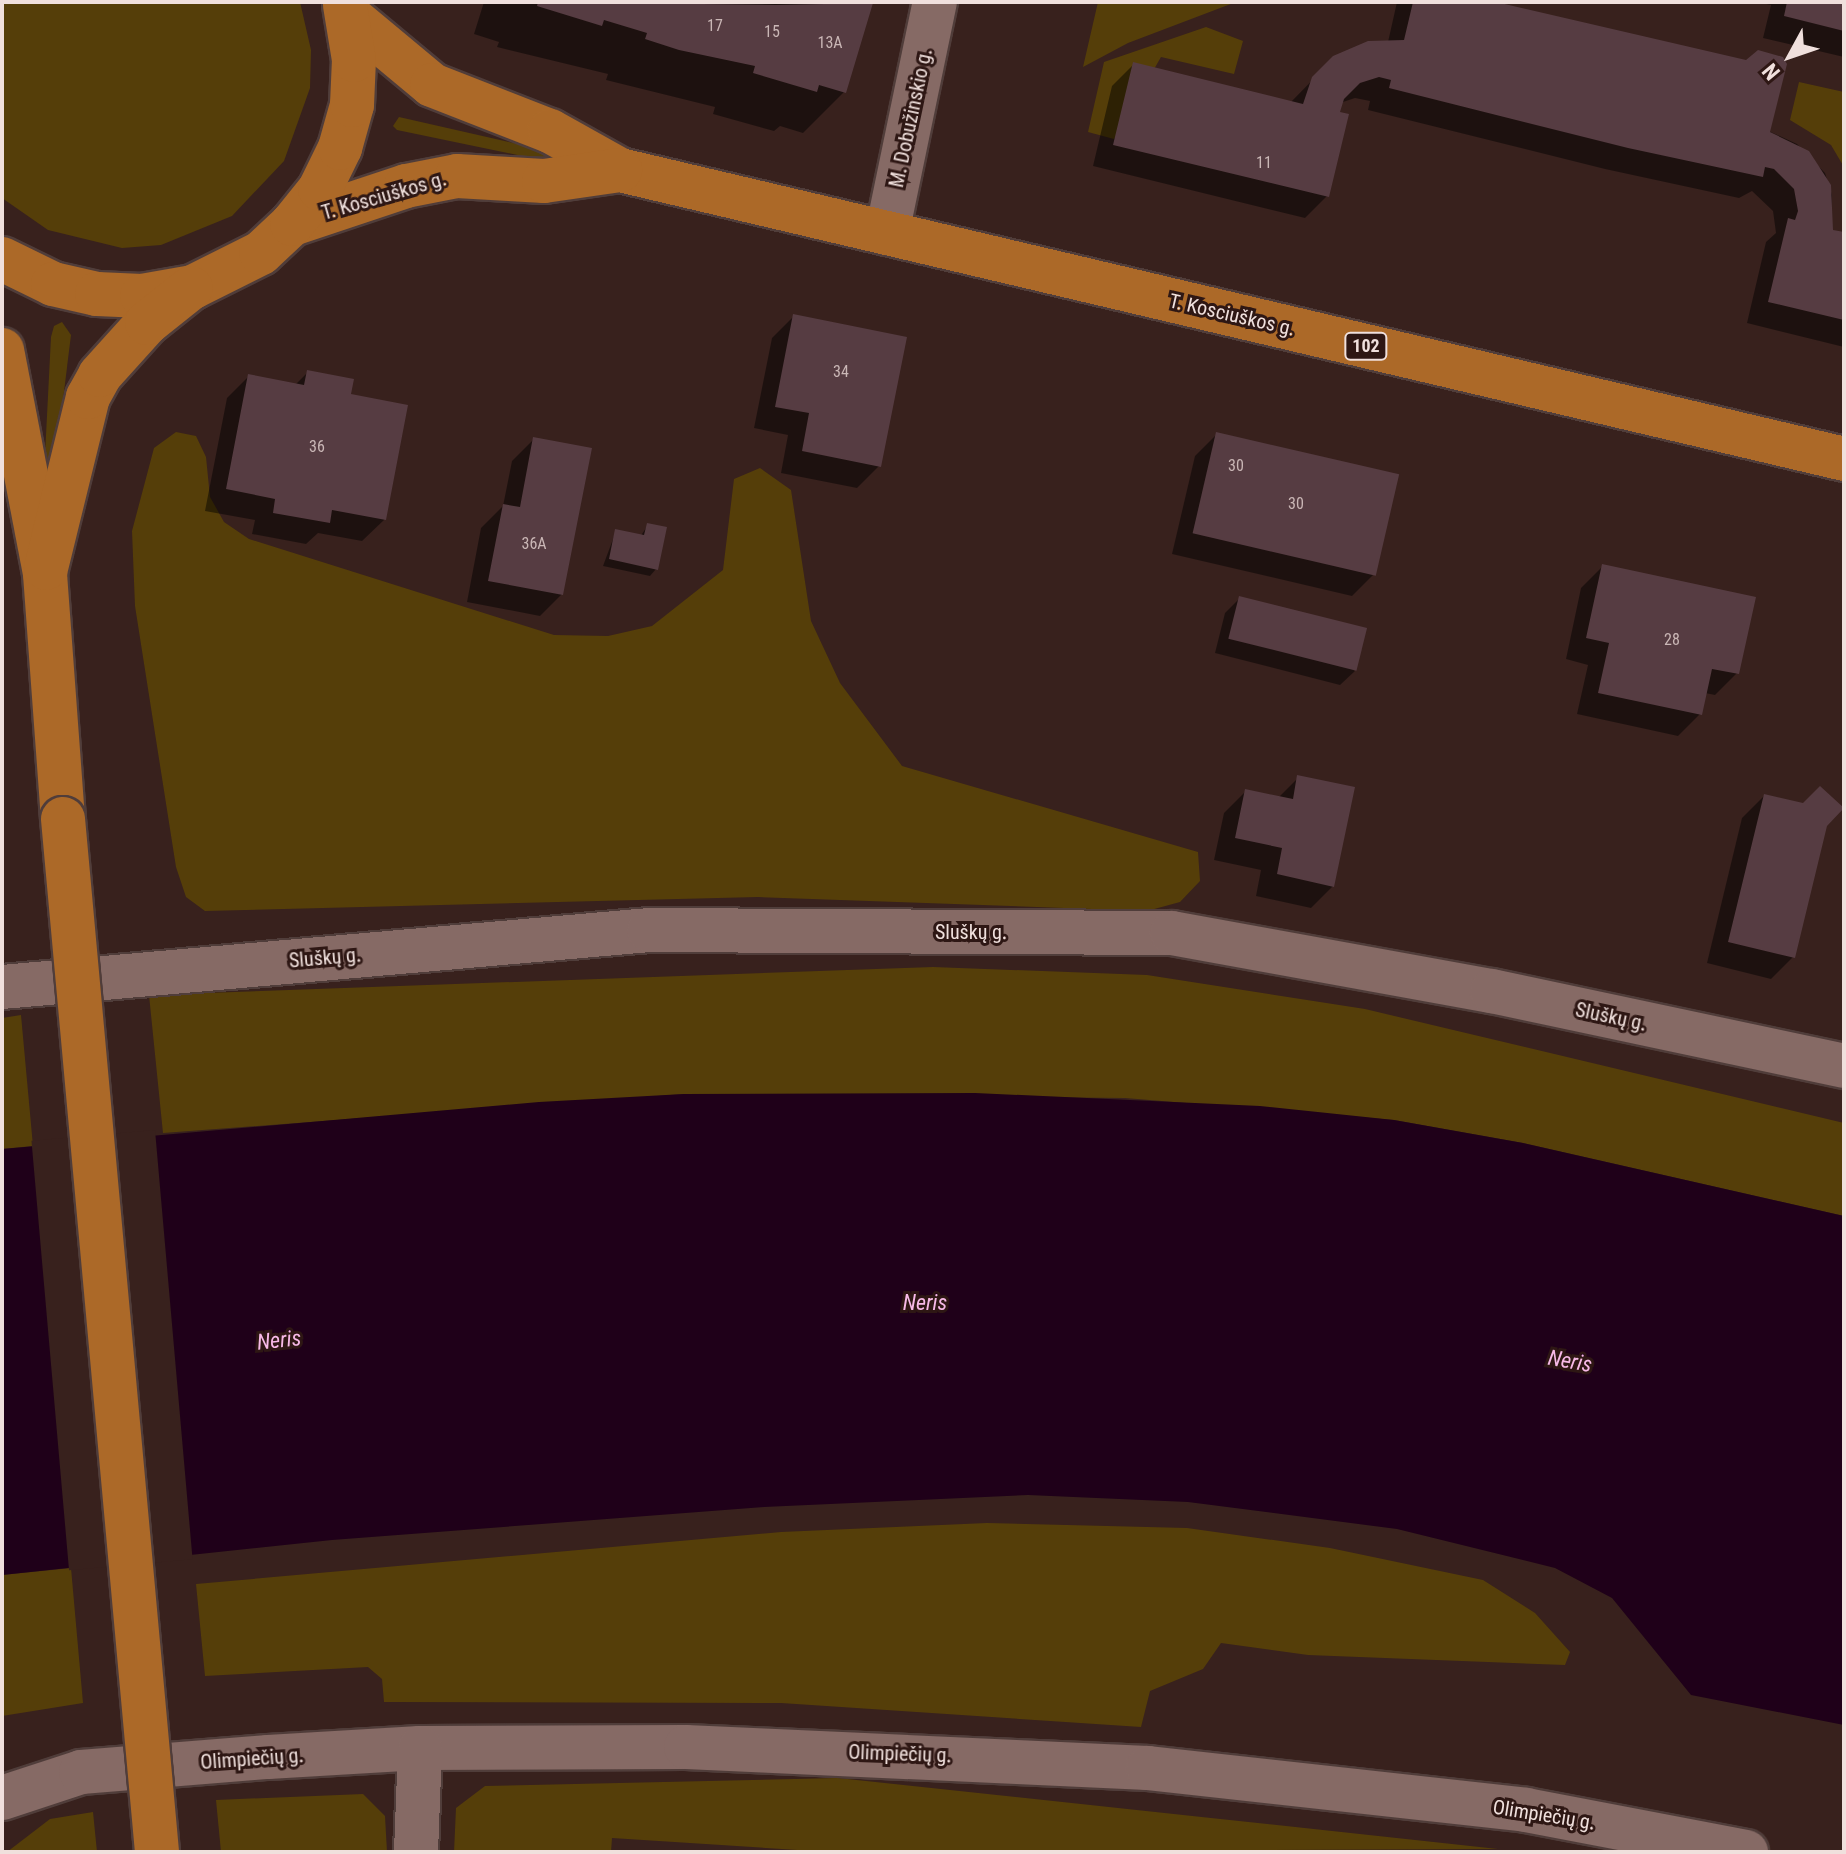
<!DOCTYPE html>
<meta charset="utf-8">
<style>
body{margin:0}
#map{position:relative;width:1846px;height:1854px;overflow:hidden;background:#38211d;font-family:"Roboto Condensed",sans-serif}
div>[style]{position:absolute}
.green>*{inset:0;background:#553e09}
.water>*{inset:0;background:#1f0019}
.pier>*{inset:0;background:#38211d;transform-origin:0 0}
.shadow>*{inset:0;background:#0007}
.building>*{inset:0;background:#563c42;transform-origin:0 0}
.roads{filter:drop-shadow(2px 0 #503d3a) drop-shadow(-2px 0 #503d3a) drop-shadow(0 2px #503d3a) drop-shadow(0 -2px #503d3a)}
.minor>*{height:44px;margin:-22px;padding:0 22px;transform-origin:22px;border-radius:22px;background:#866a65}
.major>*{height:44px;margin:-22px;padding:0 22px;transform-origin:22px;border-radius:22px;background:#ac6928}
.bridges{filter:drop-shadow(2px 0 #503d3a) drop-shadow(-2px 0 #503d3a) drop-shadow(0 2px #503d3a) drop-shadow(0 -2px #503d3a)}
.major-bridge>*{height:44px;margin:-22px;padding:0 22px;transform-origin:22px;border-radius:22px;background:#ac6928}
span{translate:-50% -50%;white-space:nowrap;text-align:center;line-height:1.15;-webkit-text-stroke:6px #2e1714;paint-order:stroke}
.number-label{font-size:16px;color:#cab7b6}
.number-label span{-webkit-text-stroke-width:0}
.shield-label span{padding:2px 6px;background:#2e1714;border:2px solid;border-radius:6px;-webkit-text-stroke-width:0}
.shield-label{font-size:18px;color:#f0e0dd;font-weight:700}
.street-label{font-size:20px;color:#f0e0dd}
.water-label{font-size:22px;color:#f7b9e7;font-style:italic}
.frame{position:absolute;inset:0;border:4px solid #f0e0dd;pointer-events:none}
.north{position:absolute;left:1750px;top:16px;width:80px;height:80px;-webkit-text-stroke:6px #2e1714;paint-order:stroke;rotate:230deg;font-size:22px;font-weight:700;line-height:32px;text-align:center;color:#f0e0dd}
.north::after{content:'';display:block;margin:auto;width:28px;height:36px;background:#f0e0dd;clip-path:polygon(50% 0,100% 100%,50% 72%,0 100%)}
</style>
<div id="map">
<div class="green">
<i style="clip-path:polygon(2px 2px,300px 2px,311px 50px,310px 88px,284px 161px,232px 216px,161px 245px,122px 248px,48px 230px,2px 198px)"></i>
<i style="clip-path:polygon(1098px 2px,1236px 2px,1128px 43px,1083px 67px)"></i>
<i style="clip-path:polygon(1206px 27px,1243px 41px,1234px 74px,1161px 57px,1114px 139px,1088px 132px,1104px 62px)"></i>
<i style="clip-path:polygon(1799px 82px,1844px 92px,1844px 167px,1831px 145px,1790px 120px)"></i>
<i style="clip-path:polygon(399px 117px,549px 151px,551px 162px,397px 130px,393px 126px)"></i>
<i style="clip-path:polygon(62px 322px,71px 335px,56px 456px,50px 462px,45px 455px,51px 337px,54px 326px)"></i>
<i style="clip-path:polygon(176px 432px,196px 436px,206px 457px,210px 497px,224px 522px,249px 539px,554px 635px,608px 636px,652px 626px,723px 570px,734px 479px,760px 468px,791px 490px,811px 621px,840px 683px,902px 766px,1198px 852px,1200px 881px,1180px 902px,1147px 911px,758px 897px,205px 911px,186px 897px,176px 867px,135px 606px,132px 531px,154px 448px)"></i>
<i style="clip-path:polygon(933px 967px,1147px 975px,1365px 1009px,1844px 1123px,1844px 1216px,1523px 1143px,1394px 1120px,1125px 1098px,684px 1094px,163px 1133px,149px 995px)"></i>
<i style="clip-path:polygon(21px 1015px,33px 1146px,2px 1149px,2px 1018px)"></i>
<i style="clip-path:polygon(987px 1523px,1187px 1528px,1330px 1548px,1483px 1580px,1535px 1613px,1570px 1652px,1565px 1665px,1308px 1655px,1221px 1643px,1203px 1669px,1150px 1691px,1141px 1727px,781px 1703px,384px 1702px,382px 1679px,368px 1667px,205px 1676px,196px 1584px,781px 1532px)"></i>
<i style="clip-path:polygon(71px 1568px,83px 1703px,2px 1716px,2px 1575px)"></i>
<i style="clip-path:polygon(838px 1778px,1211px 1818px,1498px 1849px,829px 1852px,612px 1838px,611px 1852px,454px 1852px,456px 1808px,485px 1786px)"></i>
<i style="clip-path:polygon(363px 1794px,385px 1816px,387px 1852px,221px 1852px,216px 1800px)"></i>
<i style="clip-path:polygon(93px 1812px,97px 1852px,7px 1852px,50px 1819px)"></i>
</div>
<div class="water">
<i style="clip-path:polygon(975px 1093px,1260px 1106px,1394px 1120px,1523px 1143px,1844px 1216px,1844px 1725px,1691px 1695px,1612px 1598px,1555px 1568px,1397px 1529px,1188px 1502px,1028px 1495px,764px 1507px,332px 1540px,2px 1575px,2px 1149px,539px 1102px,684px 1094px)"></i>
</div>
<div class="pier">
<i style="left:155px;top:1130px;width:431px;height:124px;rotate:85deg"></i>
</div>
<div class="shadow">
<i style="clip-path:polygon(484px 2px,863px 2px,870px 4px,844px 92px,803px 133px,780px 126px,774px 131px,713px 114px,715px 107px,606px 80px,608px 74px,497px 47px,499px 42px,474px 34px)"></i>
<i style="clip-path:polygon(1397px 2px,1487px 2px,1797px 144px,1825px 173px,1832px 195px,1831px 231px,1844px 234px,1844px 347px,1747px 323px,1766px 242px,1776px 233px,1773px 211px,1752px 191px,1739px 198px,1605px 169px,1368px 110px,1370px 101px,1355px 98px,1340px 103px,1327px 196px,1305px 218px,1093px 166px,1112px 86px,1134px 64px,1290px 103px,1334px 58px,1388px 42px)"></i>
<i style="clip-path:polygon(1757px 2px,1844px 2px,1844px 57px,1763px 38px,1771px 5px)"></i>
<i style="clip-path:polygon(794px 316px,879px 466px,857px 488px,781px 473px,788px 435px,754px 428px,772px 338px)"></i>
<i style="clip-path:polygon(308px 372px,349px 396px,384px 520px,362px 541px,318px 533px,306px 544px,252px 534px,255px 520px,205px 511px,227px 398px,249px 376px,295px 385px)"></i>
<i style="clip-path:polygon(1217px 434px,1374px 574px,1352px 596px,1172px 554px,1195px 456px)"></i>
<i style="clip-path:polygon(534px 439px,562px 594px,540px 616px,467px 602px,481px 528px,503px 506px,512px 461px)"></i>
<i style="clip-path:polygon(648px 525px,656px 569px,650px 576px,603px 566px,616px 531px,640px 537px)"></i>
<i style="clip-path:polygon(1603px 566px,1737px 673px,1715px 695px,1705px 693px,1700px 714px,1678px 736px,1577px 714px,1588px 665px,1566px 659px,1581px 588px)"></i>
<i style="clip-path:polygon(1240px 598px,1355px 671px,1340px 685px,1215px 653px,1225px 613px)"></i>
<i style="clip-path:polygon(1298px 778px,1333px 886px,1311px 908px,1256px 896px,1261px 870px,1214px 860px,1224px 813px,1246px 791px,1278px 798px)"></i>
<i style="clip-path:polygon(1764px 796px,1800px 804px,1813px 837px,1793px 957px,1771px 979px,1707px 963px,1742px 818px)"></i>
</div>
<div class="building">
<i style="clip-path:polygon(538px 2px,776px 5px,873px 3px,846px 93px,819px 85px,817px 92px,753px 73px,755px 66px,679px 50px,645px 39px,647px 33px,604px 20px,602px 26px,537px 6px)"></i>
<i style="clip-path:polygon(1413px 2px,1496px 2px,1746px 60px,1758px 50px,1783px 57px,1787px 64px,1770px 132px,1809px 151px,1831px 185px,1833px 230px,1844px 232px,1844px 320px,1768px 302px,1788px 218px,1795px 220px,1798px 211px,1794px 189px,1774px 169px,1765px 167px,1763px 177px,1628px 148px,1389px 88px,1391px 80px,1379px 77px,1360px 83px,1344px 99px,1340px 112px,1349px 114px,1329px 197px,1113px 145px,1133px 62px,1303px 104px,1312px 77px,1333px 56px,1368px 41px,1404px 40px)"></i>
<i style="clip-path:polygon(1787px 2px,1844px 2px,1844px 31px,1784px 16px)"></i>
<i style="clip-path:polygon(793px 314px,907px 337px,881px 467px,802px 451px,809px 413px,775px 407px)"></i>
<i style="clip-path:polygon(307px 370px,354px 379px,351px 394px,408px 405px,386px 520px,332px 510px,330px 523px,273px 513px,275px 499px,226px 489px,248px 374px,304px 385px)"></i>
<i style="left:1216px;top:432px;width:188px;height:104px;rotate:13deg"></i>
<i style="clip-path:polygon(533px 437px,592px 448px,563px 595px,488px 581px,503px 504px,520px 507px)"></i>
<i style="clip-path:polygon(647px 523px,667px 527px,658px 570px,609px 559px,615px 529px,644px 535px)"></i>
<i style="clip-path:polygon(1602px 564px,1756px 597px,1739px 674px,1712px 669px,1702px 715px,1598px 693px,1609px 643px,1586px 638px)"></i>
<i style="left:1239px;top:596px;width:132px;height:44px;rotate:14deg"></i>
<i style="clip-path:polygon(1297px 775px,1355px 787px,1334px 887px,1277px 874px,1282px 848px,1235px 838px,1245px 789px,1293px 799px)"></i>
<i style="clip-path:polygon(1820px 786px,1844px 808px,1827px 826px,1795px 958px,1728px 942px,1764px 794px,1803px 803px)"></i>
</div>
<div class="roads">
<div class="minor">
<i style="left:887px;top:233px;width:236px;rotate:-78.3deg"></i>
<i style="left:2px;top:987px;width:650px;rotate:-5.03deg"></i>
<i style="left:649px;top:930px;width:523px;rotate:0.33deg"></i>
<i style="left:1172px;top:933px;width:325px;rotate:10.3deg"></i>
<i style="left:1492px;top:991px;width:360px;rotate:12deg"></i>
<i style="left:2px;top:1798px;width:83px;rotate:-18.2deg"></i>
<i style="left:81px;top:1772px;width:188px;rotate:-4.6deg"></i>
<i style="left:268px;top:1757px;width:152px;rotate:-3.4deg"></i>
<i style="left:420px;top:1748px;width:266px;rotate:-0.2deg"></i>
<i style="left:686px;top:1747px;width:462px;rotate:2.6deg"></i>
<i style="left:1148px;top:1768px;width:380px;rotate:6.3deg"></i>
<i style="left:1526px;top:1810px;width:224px;rotate:10.8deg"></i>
<i style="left:416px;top:1852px;width:104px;rotate:-87.8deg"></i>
</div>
<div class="major">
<i style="left:348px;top:15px;width:109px;rotate:39.8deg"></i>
<i style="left:432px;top:85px;width:127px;rotate:21.3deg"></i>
<i style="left:550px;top:131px;width:80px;rotate:29.1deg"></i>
<i style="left:620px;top:170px;width:1258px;rotate:13.28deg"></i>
<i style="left:292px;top:224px;width:120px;rotate:-18.4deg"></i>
<i style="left:406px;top:186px;width:52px;rotate:-11.1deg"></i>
<i style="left:457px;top:176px;width:87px;rotate:3.3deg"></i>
<i style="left:544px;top:181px;width:77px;rotate:-8.2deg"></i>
<i style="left:2px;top:259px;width:57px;rotate:26.1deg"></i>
<i style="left:53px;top:284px;width:45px;rotate:12.8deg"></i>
<i style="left:97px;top:294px;width:45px;rotate:2.5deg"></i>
<i style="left:142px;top:296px;width:52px;rotate:-10deg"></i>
<i style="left:193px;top:287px;width:76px;rotate:-26.6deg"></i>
<i style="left:261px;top:253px;width:42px;rotate:-43.1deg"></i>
<i style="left:292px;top:224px;width:45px;rotate:-51.3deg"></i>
<i style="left:320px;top:189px;width:46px;rotate:-64deg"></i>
<i style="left:340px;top:148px;width:45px;rotate:-74.4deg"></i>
<i style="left:352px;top:105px;width:45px;rotate:-87.5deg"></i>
<i style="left:354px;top:60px;width:56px;rotate:-99.3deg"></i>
<i style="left:2px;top:350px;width:228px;rotate:79.1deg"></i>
<i style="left:45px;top:574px;width:246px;rotate:85.8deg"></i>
<i style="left:46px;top:568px;width:176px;rotate:-76.2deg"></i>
<i style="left:88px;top:397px;width:25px;rotate:-61deg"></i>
<i style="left:100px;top:375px;width:70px;rotate:-47.9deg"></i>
<i style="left:147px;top:323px;width:56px;rotate:-38.5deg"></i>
</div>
</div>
<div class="bridges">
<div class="major-bridge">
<i style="left:63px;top:819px;width:1037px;rotate:84.8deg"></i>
</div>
</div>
<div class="number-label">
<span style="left:715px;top:26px">17</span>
<span style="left:772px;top:32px">15</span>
<span style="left:830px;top:43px">13A</span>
<span style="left:1264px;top:163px">11</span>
<span style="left:841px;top:372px">34</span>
<span style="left:317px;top:447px">36</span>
<span style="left:1236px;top:466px">30</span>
<span style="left:1296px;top:504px">30</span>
<span style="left:534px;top:544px">36A</span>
<span style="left:1672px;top:640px">28</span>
</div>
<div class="shield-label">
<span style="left:1366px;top:346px">102</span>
</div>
<div class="street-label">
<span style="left:911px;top:118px;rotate:-78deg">M. Dobužinskio g.</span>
<span style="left:384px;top:196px;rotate:-16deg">T. Kosciuškos g.</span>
<span style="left:1232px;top:315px;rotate:13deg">T. Kosciuškos g.</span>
<span style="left:971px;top:932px">Sluškų g.</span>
<span style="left:325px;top:958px;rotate:-5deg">Sluškų g.</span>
<span style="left:1611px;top:1017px;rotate:12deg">Sluškų g.</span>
<span style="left:900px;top:1754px;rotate:2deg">Olimpiečių g.</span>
<span style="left:252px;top:1759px;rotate:-4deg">Olimpiečių g.</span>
<span style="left:1544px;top:1815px;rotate:9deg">Olimpiečių g.</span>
</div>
<div class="water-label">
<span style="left:925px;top:1303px">Neris</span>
<span style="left:279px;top:1340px;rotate:-6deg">Neris</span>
<span style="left:1570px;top:1361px;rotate:10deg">Neris</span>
</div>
<div class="frame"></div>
<div class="north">N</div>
</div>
